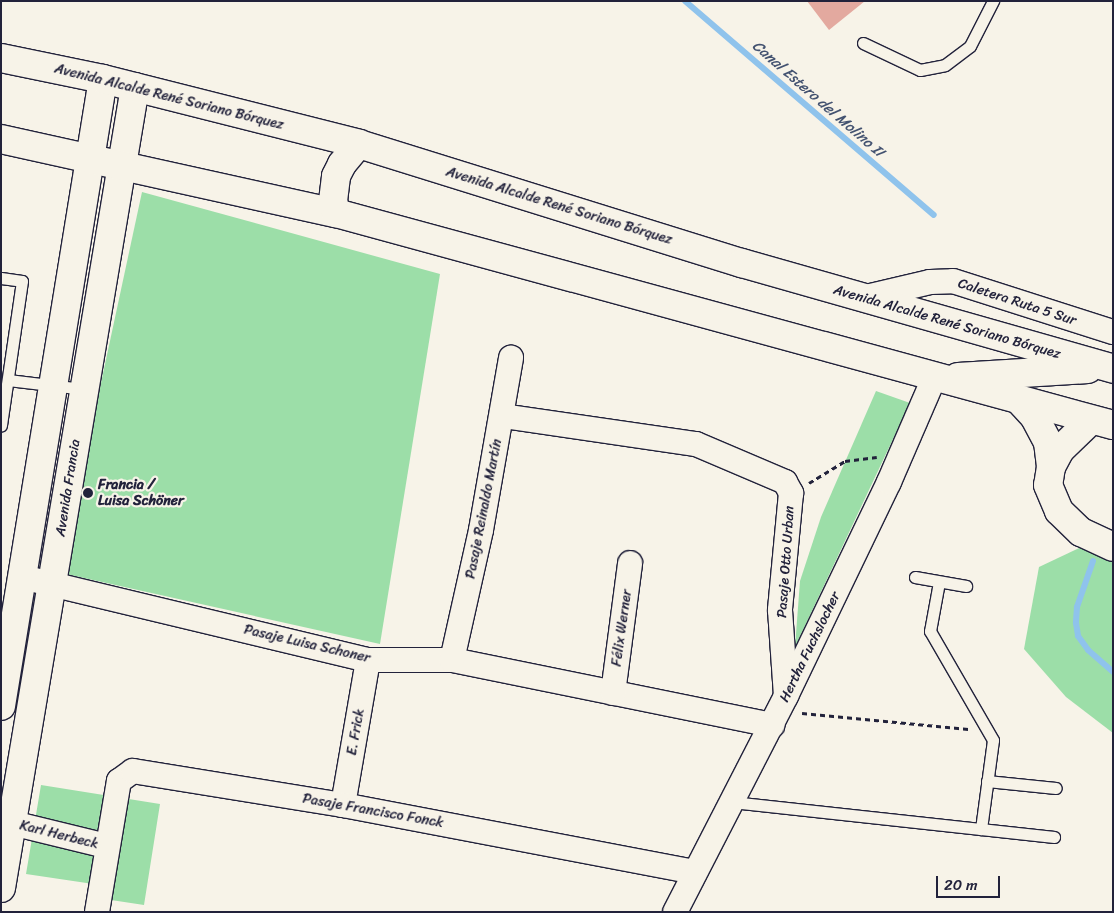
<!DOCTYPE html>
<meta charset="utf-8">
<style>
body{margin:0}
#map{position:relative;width:1114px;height:913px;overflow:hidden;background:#f7f3e8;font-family:Sriracha,sans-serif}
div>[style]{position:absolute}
.green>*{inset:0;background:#9cdea8}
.stream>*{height:6px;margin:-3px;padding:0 3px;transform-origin:3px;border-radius:3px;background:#8fc3ec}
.building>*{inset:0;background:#e3a99f}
.path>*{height:3px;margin-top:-1.5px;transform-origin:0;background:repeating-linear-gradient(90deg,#22223b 0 5px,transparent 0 9px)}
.roads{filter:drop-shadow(1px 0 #22223b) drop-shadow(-1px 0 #22223b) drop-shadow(0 1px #22223b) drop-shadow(0 -1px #22223b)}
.lane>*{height:11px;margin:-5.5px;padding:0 5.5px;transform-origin:5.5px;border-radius:5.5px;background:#f7f3e8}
.street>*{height:24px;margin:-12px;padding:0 12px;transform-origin:12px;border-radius:12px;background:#f7f3e8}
.secondary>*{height:28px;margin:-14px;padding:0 14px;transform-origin:14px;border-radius:14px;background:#f7f3e8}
.primary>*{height:28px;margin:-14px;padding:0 14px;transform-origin:14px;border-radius:14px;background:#f7f3e8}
.dots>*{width:14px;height:14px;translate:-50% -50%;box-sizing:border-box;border:2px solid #f7f3e8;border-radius:50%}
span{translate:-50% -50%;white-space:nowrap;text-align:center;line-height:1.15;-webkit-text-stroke:4.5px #f7f3e8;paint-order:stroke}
.street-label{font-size:14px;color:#22223b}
.poi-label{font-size:14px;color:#22223b;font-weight:700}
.left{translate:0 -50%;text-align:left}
.water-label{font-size:15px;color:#435270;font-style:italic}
.frame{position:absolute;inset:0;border:2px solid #22223b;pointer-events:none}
.scale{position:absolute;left:936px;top:876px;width:64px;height:22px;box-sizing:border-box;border:2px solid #22223b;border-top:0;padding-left:6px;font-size:15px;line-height:18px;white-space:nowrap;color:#22223b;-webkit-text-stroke:4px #f7f3e8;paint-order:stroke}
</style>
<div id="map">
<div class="green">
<i style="clip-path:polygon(142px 192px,440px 274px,380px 644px,66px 574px,93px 420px)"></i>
<i style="clip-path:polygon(876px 391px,910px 403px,795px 647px,800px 581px,821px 517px)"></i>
<i style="clip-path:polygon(1113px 532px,1113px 733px,1066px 697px,1024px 649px,1039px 567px)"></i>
<i style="clip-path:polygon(41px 785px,160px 804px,144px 905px,111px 900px,100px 885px,26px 874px)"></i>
</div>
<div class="stream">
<i style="left:685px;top:1px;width:328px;rotate:40.7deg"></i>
<i style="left:1093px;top:561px;width:49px;rotate:109.2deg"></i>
<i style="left:1077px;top:607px;width:16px;rotate:94deg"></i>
<i style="left:1076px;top:623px;width:13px;rotate:81deg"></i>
<i style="left:1078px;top:636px;width:17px;rotate:54deg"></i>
<i style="left:1088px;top:650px;width:33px;rotate:41deg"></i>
</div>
<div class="building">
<i style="clip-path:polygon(807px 1px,865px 1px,829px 30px)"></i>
</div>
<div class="path">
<i style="left:809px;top:483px;width:42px;rotate:-31.4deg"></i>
<i style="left:845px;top:461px;width:32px;rotate:-7deg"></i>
<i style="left:802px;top:713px;width:167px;rotate:5.5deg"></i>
</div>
<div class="roads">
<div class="lane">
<i style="left:863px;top:43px;width:63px;rotate:25.3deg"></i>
<i style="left:920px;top:70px;width:25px;rotate:-11deg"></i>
<i style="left:945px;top:65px;width:31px;rotate:-37deg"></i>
<i style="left:970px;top:46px;width:51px;rotate:-62.9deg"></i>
<i style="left:1px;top:278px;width:21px;rotate:8deg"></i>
<i style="left:22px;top:281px;width:146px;rotate:98.3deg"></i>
<i style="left:8px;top:380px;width:77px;rotate:6.8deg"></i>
<i style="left:915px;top:577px;width:52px;rotate:10deg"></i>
<i style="left:939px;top:582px;width:50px;rotate:100.4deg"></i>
<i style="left:930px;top:631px;width:126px;rotate:60deg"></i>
<i style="left:993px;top:740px;width:90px;rotate:97.7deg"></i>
<i style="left:987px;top:781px;width:69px;rotate:5.8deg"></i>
<i style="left:732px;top:802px;width:324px;rotate:6.2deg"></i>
</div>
<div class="street">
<i style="left:862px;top:298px;width:70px;rotate:-13.2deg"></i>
<i style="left:930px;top:282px;width:23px;rotate:-2deg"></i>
<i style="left:953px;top:281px;width:168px;rotate:17.7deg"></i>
<i style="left:503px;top:416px;width:195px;rotate:8.3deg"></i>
<i style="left:696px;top:444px;width:97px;rotate:23.1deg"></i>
<i style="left:785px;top:482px;width:13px;rotate:61deg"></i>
<i style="left:791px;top:493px;width:118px;rotate:95.4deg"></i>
<i style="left:780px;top:610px;width:85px;rotate:86deg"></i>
<i style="left:22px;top:577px;width:356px;rotate:13.5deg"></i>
<i style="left:368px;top:660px;width:84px"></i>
<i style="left:452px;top:660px;width:327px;rotate:11.5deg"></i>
<i style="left:452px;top:660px;width:133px;rotate:-77.4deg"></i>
<i style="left:481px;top:530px;width:175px;rotate:-80.1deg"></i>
<i style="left:613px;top:693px;width:131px;rotate:-82.5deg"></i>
<i style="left:343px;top:805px;width:147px;rotate:-80.2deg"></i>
<i style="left:12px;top:823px;width:97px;rotate:13.7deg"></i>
<i style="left:97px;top:912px;width:133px;rotate:-80.5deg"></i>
<i style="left:119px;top:781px;width:17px;rotate:-36deg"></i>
<i style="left:133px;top:771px;width:213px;rotate:9.2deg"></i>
<i style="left:343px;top:805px;width:358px;rotate:10.8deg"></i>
<i style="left:675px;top:912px;width:243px;rotate:-62.8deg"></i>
<i style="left:786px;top:696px;width:237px;rotate:-64.3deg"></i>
<i style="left:889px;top:482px;width:113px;rotate:-66.6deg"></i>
</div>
<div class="secondary">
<i style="left:1019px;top:400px;width:22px;rotate:47deg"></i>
<i style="left:1034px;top:416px;width:30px;rotate:62deg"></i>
<i style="left:1048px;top:442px;width:25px;rotate:83deg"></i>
<i style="left:1051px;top:467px;width:18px;rotate:99deg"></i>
<i style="left:1048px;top:485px;width:28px;rotate:67deg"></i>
<i style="left:1059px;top:511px;width:30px;rotate:44deg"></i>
<i style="left:1081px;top:532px;width:35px;rotate:25deg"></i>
<i style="left:1051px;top:467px;width:19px;rotate:-62deg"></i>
<i style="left:1060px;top:450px;width:43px;rotate:-44.1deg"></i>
<i style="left:1px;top:706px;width:635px;rotate:-80.76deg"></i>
<i style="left:1px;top:888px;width:812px;rotate:-80.5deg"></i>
</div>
<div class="primary">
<i style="left:1px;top:58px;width:104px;rotate:11.6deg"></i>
<i style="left:103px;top:79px;width:264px;rotate:14.2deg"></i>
<i style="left:359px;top:144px;width:401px;rotate:17.3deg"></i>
<i style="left:742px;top:263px;width:386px;rotate:15.9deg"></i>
<i style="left:1px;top:139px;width:343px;rotate:12.5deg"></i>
<i style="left:336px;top:213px;width:805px;rotate:15.26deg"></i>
<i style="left:336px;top:213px;width:12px;rotate:-104deg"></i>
<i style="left:333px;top:201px;width:25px;rotate:-83deg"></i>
<i style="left:336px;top:176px;width:13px;rotate:-63deg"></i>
<i style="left:342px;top:164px;width:26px;rotate:-50deg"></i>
<i style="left:958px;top:377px;width:130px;rotate:-3.5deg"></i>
</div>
</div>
<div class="dots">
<i style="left:88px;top:493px;background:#22223b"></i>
</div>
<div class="street-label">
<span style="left:169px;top:97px;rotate:14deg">Avenida Alcalde René Soriano Bórquez</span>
<span style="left:559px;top:206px;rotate:17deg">Avenida Alcalde René Soriano Bórquez</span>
<span style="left:1017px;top:302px;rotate:18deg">Caletera Ruta 5 Sur</span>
<span style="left:947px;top:322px;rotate:16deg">Avenida Alcalde René Soriano Bórquez</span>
<span style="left:68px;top:488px;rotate:-81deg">Avenida Francia</span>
<span style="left:484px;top:509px;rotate:-79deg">Pasaje Reinaldo Martín</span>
<span style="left:786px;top:562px;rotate:-86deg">Pasaje Otto Urban</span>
<span style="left:622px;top:628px;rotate:-82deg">Félix Werner</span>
<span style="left:307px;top:644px;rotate:13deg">Pasaje Luisa Schoner</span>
<span style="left:810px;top:647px;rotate:-64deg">Hertha Fuchslocher</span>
<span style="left:356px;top:732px;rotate:-80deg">E. Frick</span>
<span style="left:373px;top:811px;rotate:10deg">Pasaje Francisco Fonck</span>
<span style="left:59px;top:835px;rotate:14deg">Karl Herbeck</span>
</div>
<div class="poi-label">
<span class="left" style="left:98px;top:493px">Francia /<br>Luisa Schöner</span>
</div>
<div class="water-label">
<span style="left:818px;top:99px;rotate:41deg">Canal Estero del Molino II</span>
</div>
<div class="frame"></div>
<div class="scale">20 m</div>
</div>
